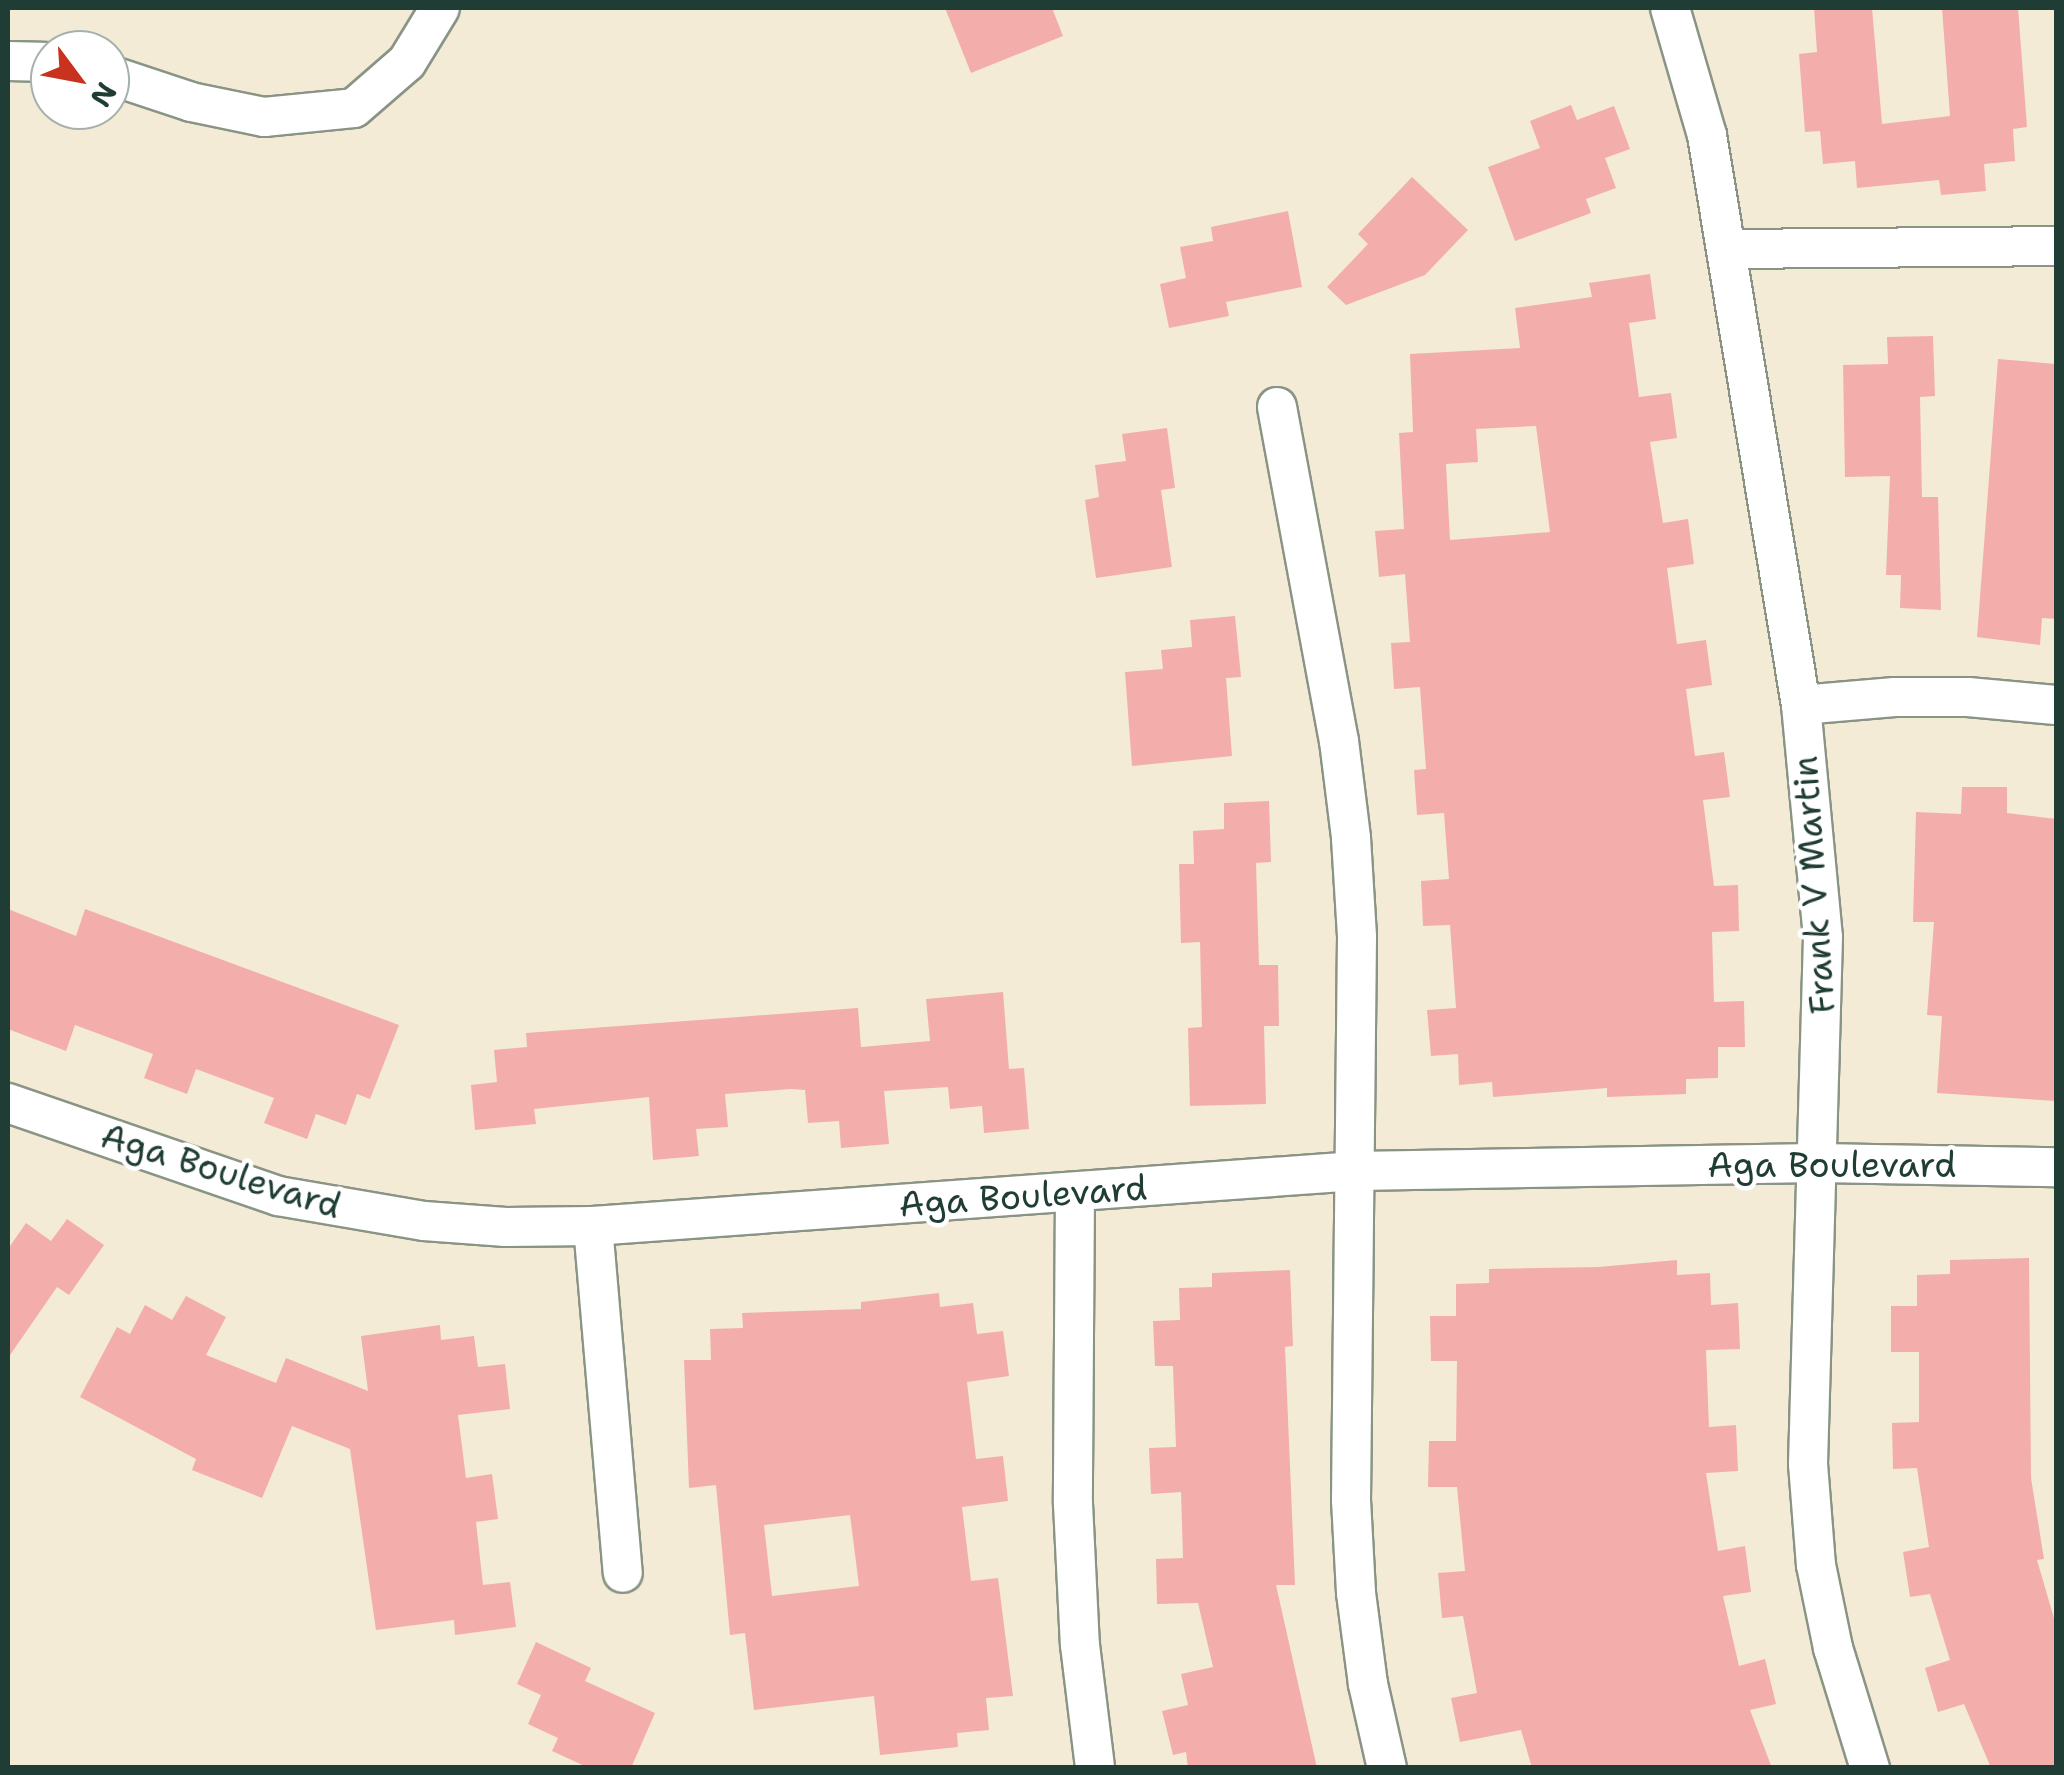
<!DOCTYPE html>
<style>
body{margin:0}
#map{position:relative;width:2064px;height:1775px;overflow:hidden;background:#f3ebd6;font-family:"Shantell Sans",sans-serif}
div>[style]{position:absolute}
.building>*{inset:0;background:#f3aeac}
.roads{filter:drop-shadow(2px 0 #899485) drop-shadow(-2px 0 #899485) drop-shadow(0 2px #899485) drop-shadow(0 -2px #899485)}
.street>*{height:38px;margin:-19px;padding:0 19px;transform-origin:19px;border-radius:19px;background:#fff}
span{translate:-50% -50%;white-space:nowrap;text-align:center;line-height:1.15;-webkit-text-stroke:9px #fff;paint-order:stroke}
.street-label{font-size:35px;color:#1f3d34}
.frame{position:absolute;inset:0;border:10px solid #1f3d34;pointer-events:none}
.north{position:absolute;left:30px;top:30px;width:100px;height:100px;box-sizing:border-box;background:#fff;border:2px solid #a5b1ae;border-radius:50%;rotate:122deg;font-size:28px;font-weight:700;line-height:40px;text-align:center;color:#1f3d34}
.north::after{content:'';display:block;margin:auto;width:35px;height:45px;background:#c8321e;clip-path:polygon(50% 0,100% 100%,50% 72%,0 100%)}
</style>
<div id="map">
<div class="building">
<i style="clip-path:polygon(945px 8px,1052px 8px,1063px 36px,971px 73px)"></i>
<i style="clip-path:polygon(1814px 8px,1872px 8px,1882px 124px,1950px 116px,1942px 8px,2018px 8px,2027px 127px,2013px 129px,2015px 161px,1984px 164px,1986px 191px,1941px 195px,1939px 180px,1857px 188px,1855px 161px,1823px 164px,1820px 131px,1805px 132px,1799px 54px,1817px 52px)"></i>
<i style="clip-path:polygon(1571px 105px,1577px 120px,1614px 106px,1630px 149px,1605px 158px,1616px 188px,1586px 199px,1591px 213px,1515px 241px,1488px 167px,1540px 148px,1530px 121px)"></i>
<i style="clip-path:polygon(1412px 177px,1468px 230px,1425px 275px,1346px 305px,1327px 287px,1368px 244px,1358px 234px)"></i>
<i style="clip-path:polygon(1288px 211px,1302px 287px,1226px 302px,1229px 316px,1169px 328px,1160px 284px,1186px 278px,1180px 247px,1213px 241px,1211px 227px)"></i>
<i style="clip-path:polygon(evenodd,1650px 274px,1656px 319px,1629px 323px,1639px 397px,1671px 393px,1677px 438px,1650px 442px,1663px 523px,1688px 519px,1694px 564px,1667px 568px,1677px 644px,1706px 640px,1712px 685px,1686px 689px,1695px 756px,1724px 752px,1730px 797px,1703px 800px,1714px 886px,1738px 885px,1739px 931px,1712px 932px,1714px 1002px,1744px 1001px,1745px 1047px,1718px 1047px,1718px 1078px,1686px 1079px,1686px 1094px,1607px 1097px,1607px 1088px,1493px 1097px,1492px 1082px,1459px 1085px,1458px 1054px,1431px 1056px,1427px 1010px,1456px 1008px,1450px 925px,1423px 926px,1421px 881px,1449px 879px,1444px 813px,1417px 815px,1414px 770px,1426px 769px,1420px 687px,1394px 689px,1391px 643px,1410px 642px,1405px 574px,1379px 577px,1375px 531px,1404px 529px,1399px 433px,1413px 432px,1410px 354px,1520px 348px,1515px 308px,1592px 297px,1589px 283px,1650px 274px,1536px 426px,1550px 532px,1450px 540px,1446px 464px,1478px 462px,1476px 429px,1536px 426px)"></i>
<i style="clip-path:polygon(1933px 336px,1935px 396px,1920px 397px,1922px 497px,1938px 497px,1941px 610px,1900px 608px,1901px 575px,1886px 575px,1890px 476px,1845px 477px,1843px 365px,1888px 364px,1887px 337px)"></i>
<i style="clip-path:polygon(1998px 359px,2056px 364px,2056px 619px,2042px 618px,2040px 645px,1977px 637px)"></i>
<i style="clip-path:polygon(1167px 428px,1175px 488px,1161px 490px,1172px 567px,1096px 578px,1085px 500px,1099px 497px,1095px 465px,1126px 461px,1122px 434px)"></i>
<i style="clip-path:polygon(1235px 616px,1241px 677px,1226px 678px,1232px 756px,1132px 766px,1125px 672px,1163px 669px,1161px 650px,1192px 647px,1190px 620px)"></i>
<i style="clip-path:polygon(1962px 787px,2007px 787px,2007px 813px,2056px 819px,2056px 1101px,1937px 1093px,1942px 1016px,1927px 1015px,1934px 922px,1913px 922px,1916px 812px,1961px 814px)"></i>
<i style="clip-path:polygon(1269px 801px,1271px 862px,1256px 863px,1259px 965px,1278px 965px,1279px 1026px,1264px 1026px,1266px 1104px,1190px 1106px,1188px 1028px,1202px 1027px,1200px 942px,1181px 943px,1179px 864px,1194px 864px,1193px 831px,1224px 829px,1224px 803px)"></i>
<i style="clip-path:polygon(8px 909px,76px 936px,85px 909px,399px 1025px,370px 1099px,357px 1094px,346px 1125px,316px 1114px,307px 1139px,264px 1123px,274px 1098px,196px 1069px,187px 1094px,144px 1078px,153px 1054px,75px 1025px,66px 1051px,8px 1029px)"></i>
<i style="clip-path:polygon(1003px 992px,1009px 1069px,1024px 1068px,1029px 1129px,984px 1133px,982px 1106px,950px 1109px,948px 1087px,884px 1091px,889px 1144px,841px 1148px,839px 1121px,808px 1123px,805px 1090px,791px 1089px,725px 1094px,728px 1127px,696px 1129px,699px 1156px,653px 1160px,649px 1097px,534px 1109px,536px 1124px,475px 1130px,471px 1085px,497px 1082px,494px 1050px,527px 1047px,526px 1033px,858px 1008px,861px 1047px,930px 1041px,926px 999px)"></i>
<i style="clip-path:polygon(67px 1219px,104px 1245px,69px 1295px,57px 1287px,8px 1358px,8px 1249px,26px 1223px,51px 1241px)"></i>
<i style="clip-path:polygon(2029px 1258px,2031px 1478px,2044px 1559px,2037px 1560px,2056px 1625px,2056px 1768px,1991px 1768px,1964px 1704px,1938px 1712px,1925px 1668px,1950px 1660px,1930px 1594px,1910px 1597px,1903px 1552px,1929px 1547px,1917px 1468px,1893px 1469px,1892px 1423px,1919px 1422px,1919px 1352px,1891px 1352px,1891px 1306px,1917px 1306px,1917px 1275px,1950px 1274px,1950px 1260px)"></i>
<i style="clip-path:polygon(1677px 1260px,1677px 1275px,1710px 1273px,1711px 1305px,1738px 1303px,1740px 1349px,1706px 1350px,1709px 1427px,1736px 1425px,1738px 1471px,1706px 1473px,1718px 1551px,1745px 1546px,1751px 1592px,1723px 1596px,1739px 1666px,1765px 1659px,1776px 1704px,1750px 1710px,1772px 1768px,1532px 1768px,1521px 1730px,1460px 1742px,1451px 1698px,1477px 1693px,1463px 1616px,1442px 1618px,1438px 1573px,1465px 1571px,1457px 1487px,1428px 1487px,1429px 1441px,1456px 1441px,1457px 1361px,1431px 1361px,1430px 1316px,1456px 1316px,1456px 1284px,1489px 1283px,1489px 1269px,1598px 1267px)"></i>
<i style="clip-path:polygon(1290px 1270px,1293px 1346px,1285px 1347px,1295px 1585px,1276px 1585px,1317px 1768px,1188px 1768px,1186px 1752px,1173px 1755px,1162px 1711px,1188px 1705px,1181px 1674px,1213px 1667px,1198px 1603px,1157px 1604px,1156px 1559px,1183px 1558px,1181px 1492px,1151px 1494px,1149px 1448px,1176px 1447px,1173px 1366px,1155px 1366px,1153px 1321px,1180px 1320px,1179px 1288px,1212px 1287px,1212px 1273px)"></i>
<i style="clip-path:polygon(evenodd,939px 1293px,940px 1307px,973px 1303px,977px 1334px,1003px 1331px,1009px 1376px,967px 1382px,976px 1459px,1003px 1456px,1008px 1501px,962px 1507px,971px 1581px,998px 1578px,1013px 1696px,986px 1698px,989px 1730px,957px 1733px,958px 1747px,880px 1755px,874px 1696px,754px 1710px,745px 1633px,730px 1635px,716px 1485px,689px 1488px,684px 1360px,711px 1360px,710px 1329px,743px 1328px,742px 1313px,861px 1309px,861px 1302px,939px 1293px,850px 1515px,859px 1586px,772px 1596px,764px 1525px,850px 1515px)"></i>
<i style="clip-path:polygon(186px 1296px,226px 1317px,206px 1355px,276px 1383px,286px 1358px,368px 1391px,361px 1336px,440px 1325px,441px 1340px,474px 1336px,478px 1367px,505px 1364px,510px 1409px,458px 1415px,466px 1478px,492px 1474px,498px 1519px,476px 1522px,483px 1585px,510px 1582px,516px 1627px,455px 1635px,454px 1620px,376px 1630px,350px 1449px,292px 1426px,262px 1498px,192px 1470px,196px 1459px,80px 1397px,117px 1327px,130px 1334px,145px 1305px,172px 1320px)"></i>
<i style="clip-path:polygon(536px 1642px,591px 1668px,585px 1681px,655px 1713px,631px 1768px,589px 1768px,552px 1751px,558px 1738px,528px 1724px,541px 1695px,517px 1684px)"></i>
</div>
<div class="roads">
<div class="street">
<i style="left:1670px;top:8px;width:132px;rotate:73.8deg"></i>
<i style="left:1707px;top:135px;width:578px;rotate:80.64deg"></i>
<i style="left:1801px;top:705px;width:233px;rotate:84.6deg"></i>
<i style="left:1823px;top:937px;width:527px;rotate:91.63deg"></i>
<i style="left:1808px;top:1464px;width:101px;rotate:85.5deg"></i>
<i style="left:1816px;top:1565px;width:85px;rotate:78.4deg"></i>
<i style="left:1833px;top:1648px;width:126px;rotate:72.9deg"></i>
<i style="left:8px;top:61px;width:42px;rotate:1.4deg"></i>
<i style="left:110px;top:75px;width:85px;rotate:18.4deg"></i>
<i style="left:191px;top:102px;width:75px;rotate:11.6deg"></i>
<i style="left:264px;top:117px;width:90px;rotate:-5.7deg"></i>
<i style="left:354px;top:108px;width:70px;rotate:-41deg"></i>
<i style="left:407px;top:62px;width:63px;rotate:-58.6deg"></i>
<i style="left:1727px;top:249px;width:329px;rotate:-0.5deg"></i>
<i style="left:1277px;top:407px;width:340px;rotate:79.5deg"></i>
<i style="left:1339px;top:741px;width:98px;rotate:82.9deg"></i>
<i style="left:1351px;top:838px;width:99px;rotate:86.5deg"></i>
<i style="left:1357px;top:937px;width:563px;rotate:90.61deg"></i>
<i style="left:1351px;top:1500px;width:93px;rotate:86.9deg"></i>
<i style="left:1356px;top:1593px;width:92px;rotate:82.5deg"></i>
<i style="left:1368px;top:1684px;width:86px;rotate:77.3deg"></i>
<i style="left:1801px;top:705px;width:94px;rotate:-4.9deg"></i>
<i style="left:1895px;top:697px;width:73px"></i>
<i style="left:1968px;top:697px;width:88px;rotate:5.2deg"></i>
<i style="left:8px;top:1103px;width:286px;rotate:19deg"></i>
<i style="left:278px;top:1196px;width:148px;rotate:9.7deg"></i>
<i style="left:424px;top:1221px;width:82px;rotate:4.2deg"></i>
<i style="left:506px;top:1227px;width:87px;rotate:-0.7deg"></i>
<i style="left:593px;top:1226px;width:765px;rotate:-4.12deg"></i>
<i style="left:1356px;top:1171px;width:459px;rotate:-1deg"></i>
<i style="left:1815px;top:1163px;width:241px;rotate:1deg"></i>
<i style="left:1075px;top:1192px;width:312px;rotate:90.4deg"></i>
<i style="left:1073px;top:1504px;width:141px;rotate:87.2deg"></i>
<i style="left:1080px;top:1645px;width:124px;rotate:83deg"></i>
<i style="left:593px;top:1226px;width:348px;rotate:85.1deg"></i>
</div>
</div>
<div class="street-label">
<span style="left:1814px;top:885px;rotate:-94deg">Frank V Martin</span>
<span style="left:1832px;top:1165px">Aga Boulevard</span>
<span style="left:221px;top:1171px;rotate:17deg">Aga Boulevard</span>
<span style="left:1023px;top:1196px;rotate:-4deg">Aga Boulevard</span>
</div>
<div class="frame"></div>
<div class="north">N</div>
</div>
